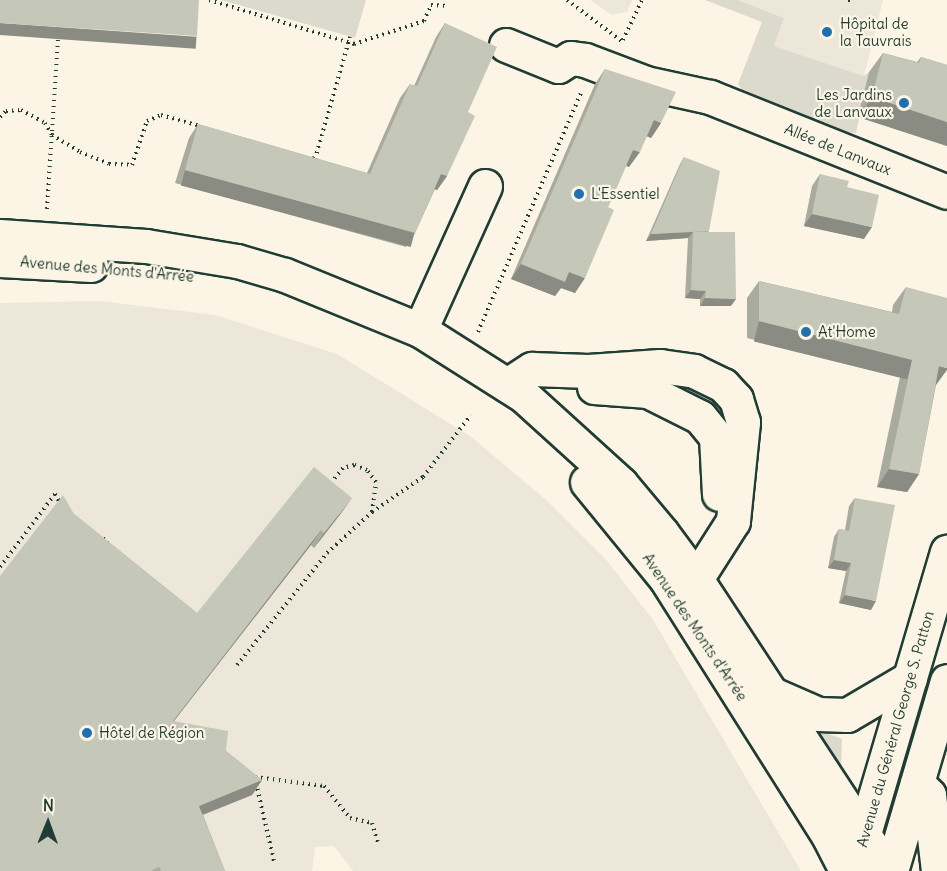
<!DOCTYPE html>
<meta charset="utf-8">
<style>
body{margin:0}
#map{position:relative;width:947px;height:871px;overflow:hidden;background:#fcf5e5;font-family:Delius,sans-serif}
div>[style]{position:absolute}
.built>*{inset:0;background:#ece7d8}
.green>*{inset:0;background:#dcdacc}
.path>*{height:4px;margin-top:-2px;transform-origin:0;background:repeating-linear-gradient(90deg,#1f3d34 0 1.5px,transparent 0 6px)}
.roads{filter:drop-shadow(2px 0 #1f3d34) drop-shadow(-2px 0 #1f3d34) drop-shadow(0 2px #1f3d34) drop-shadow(0 -2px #1f3d34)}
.minor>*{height:33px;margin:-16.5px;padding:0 16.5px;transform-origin:16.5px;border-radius:16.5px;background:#fcf5e5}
.major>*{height:33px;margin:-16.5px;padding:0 16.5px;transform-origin:16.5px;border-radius:16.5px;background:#fcf5e5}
.wall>*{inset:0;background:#a9ab9f}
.shaded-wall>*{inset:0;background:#8a8b82;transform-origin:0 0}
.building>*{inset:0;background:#c5c7b9}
.dots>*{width:16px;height:16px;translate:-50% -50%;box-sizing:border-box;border:3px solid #fcf5e5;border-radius:50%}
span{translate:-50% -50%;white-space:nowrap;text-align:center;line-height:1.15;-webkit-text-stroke:4.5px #fcf5e5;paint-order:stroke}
.poi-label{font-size:15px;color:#1f3d34}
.left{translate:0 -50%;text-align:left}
.right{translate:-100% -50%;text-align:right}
.street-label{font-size:15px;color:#1f3d34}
.north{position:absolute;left:18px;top:793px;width:60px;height:60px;-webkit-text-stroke:4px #fcf5e5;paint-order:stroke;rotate:1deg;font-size:16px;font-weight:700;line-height:24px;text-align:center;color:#1f3d34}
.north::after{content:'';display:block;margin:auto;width:21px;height:27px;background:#1f3d34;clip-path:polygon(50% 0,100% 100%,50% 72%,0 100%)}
</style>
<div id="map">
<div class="built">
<i style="clip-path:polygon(590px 0,632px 0,627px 12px,612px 15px)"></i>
<i style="clip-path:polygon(738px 0,883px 0,864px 76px,774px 46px,784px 18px)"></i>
<i style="clip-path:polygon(100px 301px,215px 315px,337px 354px,470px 436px,545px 499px,608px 562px,653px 620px,801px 871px,353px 871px,334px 846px,315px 847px,312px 871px,0 871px,0 303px)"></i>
</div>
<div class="green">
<i style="clip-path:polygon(221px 0,366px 0,355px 38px)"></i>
<i style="clip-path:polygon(705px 0,738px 0,784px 18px,774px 46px,864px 76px,869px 72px,856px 133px,836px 131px,745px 94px,738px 84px,762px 22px)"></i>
<i style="clip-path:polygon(818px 730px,842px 739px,841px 770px,816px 733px)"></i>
</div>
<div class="path">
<i style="left:209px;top:0;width:152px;rotate:16.9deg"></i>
<i style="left:354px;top:44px;width:74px;rotate:-18.2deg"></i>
<i style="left:424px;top:21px;width:17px;rotate:-66deg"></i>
<i style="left:431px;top:5px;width:17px;rotate:3deg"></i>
<i style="left:567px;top:0;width:70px;rotate:36.9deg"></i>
<i style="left:848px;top:0;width:3px"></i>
<i style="left:623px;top:40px;width:44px;rotate:-64.6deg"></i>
<i style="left:0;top:117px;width:8px;rotate:-45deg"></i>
<i style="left:6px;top:111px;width:15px;rotate:-4deg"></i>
<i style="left:21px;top:110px;width:27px;rotate:28deg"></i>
<i style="left:45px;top:123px;width:14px;rotate:60deg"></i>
<i style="left:52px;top:135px;width:33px;rotate:31deg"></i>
<i style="left:80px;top:152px;width:31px;rotate:22deg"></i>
<i style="left:109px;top:164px;width:23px;rotate:2deg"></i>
<i style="left:132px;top:165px;width:46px;rotate:-71.2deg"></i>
<i style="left:147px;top:121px;width:15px;rotate:-23deg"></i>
<i style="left:161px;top:115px;width:41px;rotate:15.8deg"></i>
<i style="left:312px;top:158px;width:3px;rotate:18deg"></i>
<i style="left:315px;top:159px;width:127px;rotate:-74deg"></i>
<i style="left:47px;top:209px;width:172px;rotate:-86.3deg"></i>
<i style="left:478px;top:332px;width:262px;rotate:-66.7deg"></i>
<i style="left:372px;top:512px;width:62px;rotate:-34.5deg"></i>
<i style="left:423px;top:477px;width:78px;rotate:-52.3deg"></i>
<i style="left:103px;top:538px;width:16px;rotate:50deg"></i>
<i style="left:0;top:567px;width:91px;rotate:-53deg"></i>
<i style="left:55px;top:494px;width:10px;rotate:61deg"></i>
<i style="left:237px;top:665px;width:144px;rotate:-51.2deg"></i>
<i style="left:327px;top:553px;width:61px;rotate:-42.3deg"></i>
<i style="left:372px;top:512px;width:30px;rotate:-82deg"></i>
<i style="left:376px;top:482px;width:15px;rotate:-127deg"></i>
<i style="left:367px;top:470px;width:14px;rotate:-159deg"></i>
<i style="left:354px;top:465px;width:11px;rotate:165deg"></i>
<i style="left:343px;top:468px;width:21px;rotate:129deg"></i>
<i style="left:255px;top:777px;width:70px;rotate:7.4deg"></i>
<i style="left:324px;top:786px;width:41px;rotate:50.9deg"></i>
<i style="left:350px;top:818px;width:23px;rotate:13deg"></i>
<i style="left:372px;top:823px;width:21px;rotate:73deg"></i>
<i style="left:256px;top:783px;width:80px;rotate:77deg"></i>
</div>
<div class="roads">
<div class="minor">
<i style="left:506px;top:45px;width:56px;rotate:22deg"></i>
<i style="left:558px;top:66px;width:15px;rotate:-32deg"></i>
<i style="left:571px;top:58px;width:14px;rotate:8deg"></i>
<i style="left:585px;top:60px;width:65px;rotate:20.7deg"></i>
<i style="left:646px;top:83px;width:66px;rotate:12.3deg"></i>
<i style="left:710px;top:97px;width:255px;rotate:21.8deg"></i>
<i style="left:0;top:236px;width:146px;rotate:3.9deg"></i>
<i style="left:146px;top:246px;width:92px;rotate:9.4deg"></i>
<i style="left:237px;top:261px;width:50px;rotate:16.3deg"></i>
<i style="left:285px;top:275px;width:146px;rotate:22.2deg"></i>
<i style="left:420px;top:330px;width:123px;rotate:32.4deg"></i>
<i style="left:524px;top:396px;width:131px;rotate:42.2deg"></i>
<i style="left:621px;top:484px;width:64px;rotate:50.1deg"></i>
<i style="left:662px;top:533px;width:57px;rotate:53.5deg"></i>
<i style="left:696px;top:579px;width:349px;rotate:56.7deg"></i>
<i style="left:0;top:260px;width:91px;rotate:3.1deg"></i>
<i style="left:420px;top:330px;width:158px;rotate:-65.7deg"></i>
<i style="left:507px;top:385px;width:30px;rotate:-33deg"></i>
<i style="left:532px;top:369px;width:56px;rotate:2deg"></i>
<i style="left:588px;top:371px;width:72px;rotate:-4deg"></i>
<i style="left:660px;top:366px;width:34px;rotate:8deg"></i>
<i style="left:694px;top:371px;width:32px;rotate:26deg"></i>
<i style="left:723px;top:385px;width:19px;rotate:47deg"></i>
<i style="left:736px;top:399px;width:24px;rotate:73deg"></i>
<i style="left:743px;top:422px;width:100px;rotate:95.8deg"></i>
<i style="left:733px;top:521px;width:69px;rotate:122.5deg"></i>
<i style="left:594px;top:387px;width:54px;rotate:4.2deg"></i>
<i style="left:648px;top:391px;width:58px;rotate:26.6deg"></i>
<i style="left:700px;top:417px;width:26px;rotate:51deg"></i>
<i style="left:716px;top:437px;width:57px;rotate:87deg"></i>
<i style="left:587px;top:482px;width:125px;rotate:50.8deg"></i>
<i style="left:666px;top:579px;width:305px;rotate:57.7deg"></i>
<i style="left:829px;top:837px;width:38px;rotate:63deg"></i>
<i style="left:772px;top:694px;width:50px;rotate:23.5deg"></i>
<i style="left:818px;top:714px;width:29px;rotate:2deg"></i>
<i style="left:847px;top:715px;width:73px;rotate:-30.4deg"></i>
<i style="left:917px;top:783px;width:17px;rotate:45deg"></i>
<i style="left:929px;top:795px;width:77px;rotate:83.2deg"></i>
</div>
<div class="major">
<i style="left:853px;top:871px;width:333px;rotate:-73.6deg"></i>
<i style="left:891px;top:871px;width:198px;rotate:-73.6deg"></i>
</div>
</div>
<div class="wall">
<i style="clip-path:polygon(445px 23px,468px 112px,447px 176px,437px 190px,435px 189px,415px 233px,406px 247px,175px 183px,189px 138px,198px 124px,367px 173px,400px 98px,410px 84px,414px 86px,436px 37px)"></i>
<i style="clip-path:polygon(883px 53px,917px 62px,921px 57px,947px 65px,947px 146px,858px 117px,869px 72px)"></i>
<i style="clip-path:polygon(605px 69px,661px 123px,651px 138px,647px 136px,629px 167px,626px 166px,608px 207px,575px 293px,561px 288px,555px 296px,511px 279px,595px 84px)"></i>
<i style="clip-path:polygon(684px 157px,709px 231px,708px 232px,731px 306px,700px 306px,700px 299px,685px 298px,688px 238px,646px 241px,680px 164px)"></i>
<i style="clip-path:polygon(820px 174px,847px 187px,864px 239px,804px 226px,812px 186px)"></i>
<i style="clip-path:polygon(759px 281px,892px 312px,893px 305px,906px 287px,936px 385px,919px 474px,907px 492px,877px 487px,900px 377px,747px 338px,747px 298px)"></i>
<i style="clip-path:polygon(855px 498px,871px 610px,839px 603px,846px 571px,828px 568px,834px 537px,839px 529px,845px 530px,849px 506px)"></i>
<i style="clip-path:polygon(342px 512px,314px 548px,311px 545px,174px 721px,226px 751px,262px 780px,252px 795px,203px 815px,225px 871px,0 871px,74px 514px,197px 613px)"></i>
</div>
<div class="shaded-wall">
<i style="left:0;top:23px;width:197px;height:12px;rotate:4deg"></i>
<i style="clip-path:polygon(872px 97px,947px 122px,947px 146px,858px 117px)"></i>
<i style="clip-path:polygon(654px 120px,661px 123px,651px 138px,644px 135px)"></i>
<i style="clip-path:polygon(633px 150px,640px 152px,629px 167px,623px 164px)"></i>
<i style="left:185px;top:170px;width:238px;height:16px;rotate:15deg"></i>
<i style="clip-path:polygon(441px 174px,447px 176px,437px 190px,432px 188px)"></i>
<i style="clip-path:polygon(812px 214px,872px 227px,864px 239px,804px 226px)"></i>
<i style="clip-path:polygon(693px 232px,688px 238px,646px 241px,651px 234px)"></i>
<i style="clip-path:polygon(521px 264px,569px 272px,585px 278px,575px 293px,561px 288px,555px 296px,511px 279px)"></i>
<i style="clip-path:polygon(691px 290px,706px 291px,700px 299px,685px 298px)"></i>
<i style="clip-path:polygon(705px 298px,736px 299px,731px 306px,700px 306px)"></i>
<i style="left:759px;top:321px;width:158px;height:21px;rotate:14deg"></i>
<i style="clip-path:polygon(939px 366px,947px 368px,947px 370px,936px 385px,927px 383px)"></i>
<i style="clip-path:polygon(889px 469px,919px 474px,907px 492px,877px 487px)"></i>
<i style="clip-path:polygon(352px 498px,342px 512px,314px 548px,324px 533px)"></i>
<i style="clip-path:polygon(321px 530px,311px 545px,163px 735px,173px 721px)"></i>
<i style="clip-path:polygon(834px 560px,851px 563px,846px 571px,828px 568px)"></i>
<i style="clip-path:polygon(845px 595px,876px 601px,871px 610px,839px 603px)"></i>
<i style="clip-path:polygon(262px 780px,252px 795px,189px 820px,199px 806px)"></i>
</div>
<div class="building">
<i style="clip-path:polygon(0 0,199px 0,197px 36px,0 23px)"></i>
<i style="clip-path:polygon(445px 23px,497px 47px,468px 112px,475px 116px,447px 176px,441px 174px,415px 233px,185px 170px,198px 124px,370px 174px,410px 84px,417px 86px)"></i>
<i style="clip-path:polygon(883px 53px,919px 63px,921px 57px,947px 65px,947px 122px,872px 97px)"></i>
<i style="clip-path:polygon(605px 69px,676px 92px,661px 123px,654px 120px,640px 152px,633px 150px,608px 207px,614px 210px,585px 278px,569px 272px,565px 282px,521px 264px)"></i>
<i style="clip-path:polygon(684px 157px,720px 171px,709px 231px,651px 234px)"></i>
<i style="clip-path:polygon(820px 174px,849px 181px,847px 187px,879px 195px,872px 227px,812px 214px)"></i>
<i style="clip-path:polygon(693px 232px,735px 232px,736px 299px,705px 298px,706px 291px,691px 290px)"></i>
<i style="clip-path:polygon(759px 281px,899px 314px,906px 287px,947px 298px,947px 368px,939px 366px,919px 474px,889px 469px,912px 360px,759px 321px)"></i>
<i style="clip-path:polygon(314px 467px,352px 498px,324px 533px,321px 530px,173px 721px,228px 731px,226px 751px,262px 780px,199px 806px,225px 871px,161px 871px,159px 867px,151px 871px,0 871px,0 576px,63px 495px,74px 514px,197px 613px)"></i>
<i style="clip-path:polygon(855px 498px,895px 505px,876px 601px,845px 595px,851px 563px,834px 560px,839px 529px,849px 531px)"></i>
</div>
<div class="dots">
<i style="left:827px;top:32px;background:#1f6fb2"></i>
<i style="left:904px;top:103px;background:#1f6fb2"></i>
<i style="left:579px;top:194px;background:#1f6fb2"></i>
<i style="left:806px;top:332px;background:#1f6fb2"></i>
<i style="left:87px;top:733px;background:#1f6fb2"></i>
</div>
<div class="poi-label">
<span class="left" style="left:840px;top:32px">Hôpital de<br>la Tauvrais</span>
<span class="right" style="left:892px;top:103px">Les Jardins<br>de Lanvaux</span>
<span class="left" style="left:591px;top:194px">L'Essentiel</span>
<span class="left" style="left:818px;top:332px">At'Home</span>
<span class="left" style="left:99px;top:733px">Hôtel de Région</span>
</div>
<div class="street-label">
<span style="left:838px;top:149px;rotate:22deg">Allée de Lanvaux</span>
<span style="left:107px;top:269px;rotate:5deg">Avenue des Monts d'Arrée</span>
<span style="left:695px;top:627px;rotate:56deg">Avenue des Monts d'Arrée</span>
<span style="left:895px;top:729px;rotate:-74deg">Avenue du Général George S. Patton</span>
</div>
<div class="north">N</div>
</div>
